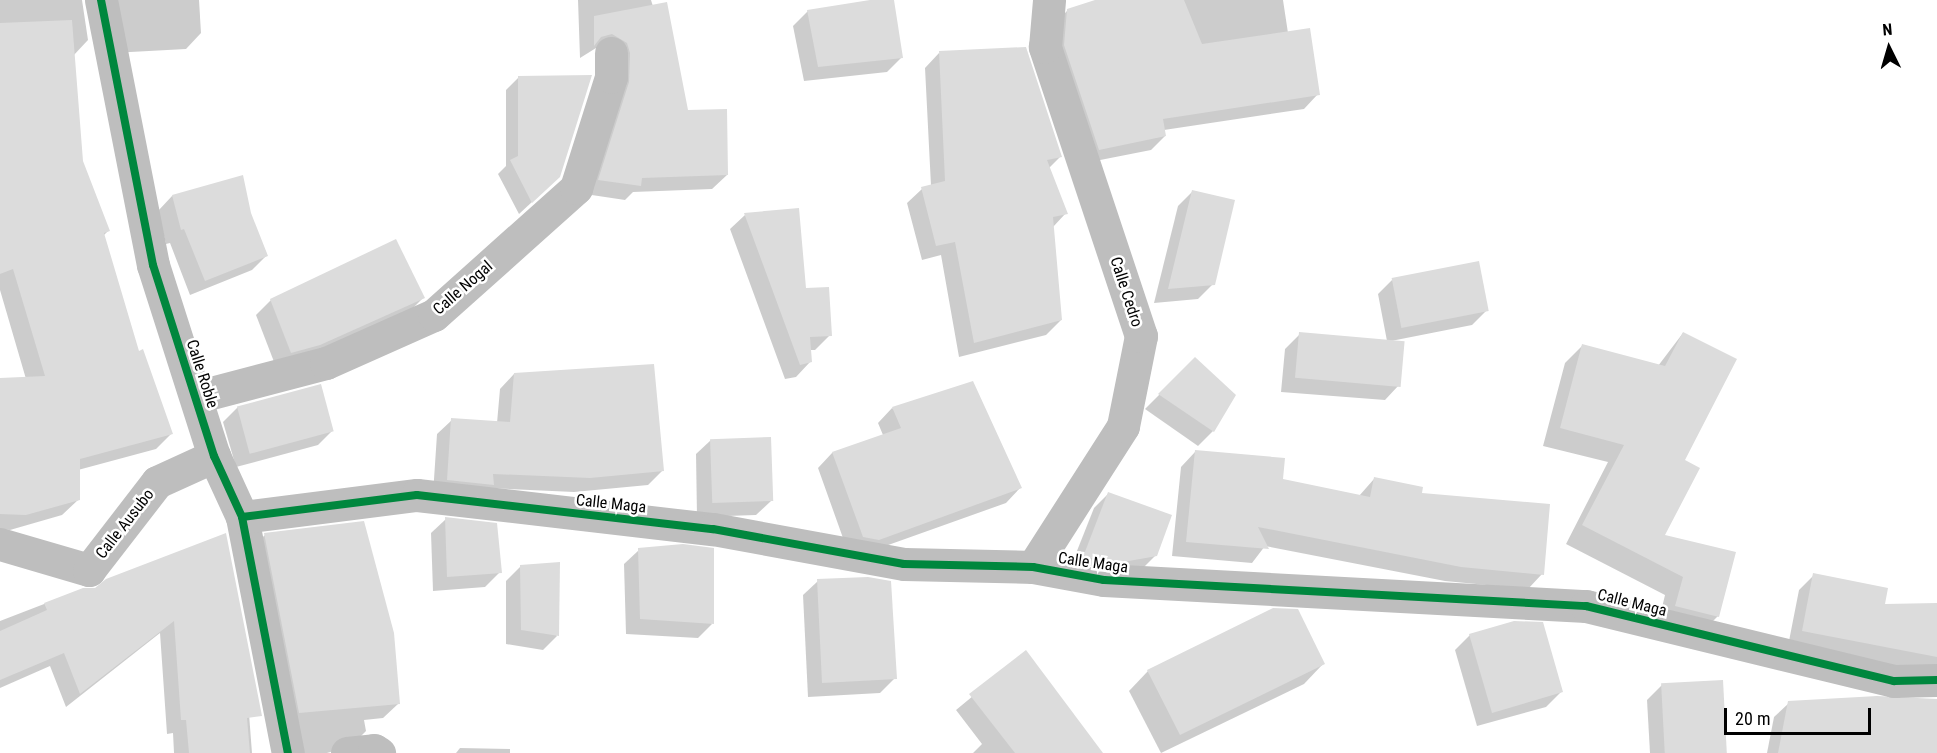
<!DOCTYPE html>
<style>
body{margin:0}
#map{position:relative;width:1937px;height:753px;overflow:hidden;background:#fff;font-family:"Roboto Condensed",sans-serif}
div>[style]{position:absolute}
.shadow>*{inset:0;background:#0003}
.building>*{inset:0;background:#dcdcdc;transform-origin:0 0}
.minor>*{height:33px;margin:-16.5px;padding:0 16.5px;transform-origin:16.5px;border-radius:16.5px;background:#bebebe}
.cycleway>*{height:8px;margin:-4px;padding:0 4px;transform-origin:4px;border-radius:4px;background:#00873e}
span{translate:-50% -50%;white-space:nowrap;text-align:center;line-height:1.15;-webkit-text-stroke:5px #fff;paint-order:stroke}
.street-label{font-size:16px;color:#000}
.north{position:absolute;left:1859px;top:18px;width:60px;height:60px;-webkit-text-stroke:4px #fff;paint-order:stroke;rotate:355deg;font-size:16px;font-weight:700;line-height:24px;text-align:center;color:#000}
.north::after{content:'';display:block;margin:auto;width:21px;height:27px;background:#000;clip-path:polygon(50% 0,100% 100%,50% 72%,0 100%)}
.scale{position:absolute;left:1724px;top:708px;width:147px;height:27px;box-sizing:border-box;border:3px solid #000;border-top:0;padding-left:8px;font-size:18px;line-height:21px;white-space:nowrap;color:#000;-webkit-text-stroke:4px #fff;paint-order:stroke}
</style>
<div id="map">
<div class="shadow">
<i style="clip-path:polygon(0 0,82px 0,88px 40px,73px 56px,81px 162px,108px 231px,103px 236px,138px 353px,171px 434px,156px 449px,78px 470px,78px 500px,62px 515px,10px 530px,0 529px,0 380px,26px 379px,0 290px)"></i>
<i style="clip-path:polygon(91px 0,199px 0,201px 33px,186px 49px,112px 53px)"></i>
<i style="clip-path:polygon(578px 0,651px 0,686px 112px,727px 175px,712px 189px,633px 192px,625px 200px,585px 194px,615px 98px,596px 48px,580px 58px)"></i>
<i style="clip-path:polygon(880px 0,892px 0,902px 57px,887px 72px,804px 81px,793px 26px,808px 11px)"></i>
<i style="clip-path:polygon(1099px 0,1283px 0,1288px 33px,1318px 94px,1304px 109px,1164px 130px,1165px 136px,1151px 150px,1085px 163px,1053px 25px,1068px 10px)"></i>
<i style="clip-path:polygon(939px 53px,1060px 157px,1048px 169px,1066px 213px,1053px 227px,1061px 320px,1046px 335px,959px 357px,941px 255px,922px 260px,907px 203px,922px 189px,931px 186px,925px 68px)"></i>
<i style="clip-path:polygon(519px 77px,545px 190px,519px 214px,498px 174px,506px 166px,506px 90px)"></i>
<i style="clip-path:polygon(1193px 191px,1213px 284px,1198px 299px,1154px 303px,1178px 206px)"></i>
<i style="clip-path:polygon(172px 196px,250px 213px,267px 255px,252px 270px,190px 295px,170px 243px,166px 244px,158px 211px)"></i>
<i style="clip-path:polygon(797px 210px,804px 290px,830px 335px,815px 350px,809px 350px,810px 362px,796px 377px,785px 379px,730px 229px,745px 215px)"></i>
<i style="clip-path:polygon(1393px 279px,1487px 310px,1472px 325px,1391px 341px,1399px 385px,1385px 400px,1281px 392px,1285px 349px,1300px 334px,1387px 341px,1378px 294px)"></i>
<i style="clip-path:polygon(423px 298px,408px 313px,276px 367px,256px 315px,271px 300px)"></i>
<i style="clip-path:polygon(1683px 333px,1683px 461px,1663px 536px,1718px 616px,1700px 634px,1658px 624px,1665px 595px,1566px 544px,1608px 462px,1543px 446px,1565px 363px,1583px 345px,1658px 366px)"></i>
<i style="clip-path:polygon(1195px 359px,1234px 396px,1213px 431px,1198px 446px,1145px 409px)"></i>
<i style="clip-path:polygon(514px 374px,663px 470px,648px 485px,574px 492px,488px 488px,433px 494px,437px 434px,452px 420px,497px 423px,500px 389px)"></i>
<i style="clip-path:polygon(238px 407px,333px 430px,318px 445px,236px 467px,223px 422px)"></i>
<i style="clip-path:polygon(892px 408px,1020px 488px,1006px 503px,863px 554px,848px 552px,818px 468px,832px 453px,883px 435px,878px 423px)"></i>
<i style="clip-path:polygon(711px 440px,771px 501px,756px 515px,697px 517px,696px 454px)"></i>
<i style="clip-path:polygon(1195px 452px,1282px 480px,1359px 496px,1374px 479px,1420px 494px,1542px 574px,1528px 589px,1445px 581px,1265px 546px,1252px 563px,1172px 556px,1181px 467px)"></i>
<i style="clip-path:polygon(1109px 493px,1156px 555px,1141px 570px,1069px 571px,1094px 508px)"></i>
<i style="clip-path:polygon(446px 519px,500px 572px,485px 587px,433px 591px,431px 533px)"></i>
<i style="clip-path:polygon(265px 535px,398px 704px,383px 718px,364px 720px,366px 731px,351px 746px,327px 753px,299px 753px,250px 549px)"></i>
<i style="clip-path:polygon(639px 550px,712px 624px,698px 638px,626px 634px,624px 564px)"></i>
<i style="clip-path:polygon(520px 567px,557px 636px,543px 650px,506px 644px,506px 581px)"></i>
<i style="clip-path:polygon(1814px 575px,1883px 605px,1937px 605px,1937px 674px,1788px 646px,1799px 590px)"></i>
<i style="clip-path:polygon(818px 581px,895px 678px,880px 693px,808px 697px,803px 595px)"></i>
<i style="clip-path:polygon(83px 589px,242px 622px,252px 753px,174px 753px,173px 733px,167px 734px,160px 633px,66px 707px,50px 666px,0 688px,0 621px)"></i>
<i style="clip-path:polygon(1470px 635px,1561px 692px,1546px 707px,1477px 726px,1455px 650px)"></i>
<i style="clip-path:polygon(1026px 652px,1077px 753px,973px 753px,982px 744px,956px 710px)"></i>
<i style="clip-path:polygon(1323px 664px,1304px 684px,1161px 753px,1129px 691px,1148px 671px)"></i>
<i style="clip-path:polygon(1662px 685px,1726px 753px,1650px 753px,1647px 700px)"></i>
<i style="clip-path:polygon(1937px 700px,1937px 753px,1767px 753px,1774px 717px,1789px 703px)"></i>
<i style="clip-path:polygon(460px 748px,510px 749px,510px 753px,456px 753px)"></i>
</div>
<div class="building">
<i style="clip-path:polygon(870px 0,894px 0,903px 58px,818px 67px,807px 10px)"></i>
<i style="clip-path:polygon(1095px 0,1184px 0,1202px 44px,1310px 28px,1320px 95px,1163px 119px,1166px 136px,1099px 150px,1064px 45px,1067px 9px)"></i>
<i style="clip-path:polygon(667px 2px,688px 110px,727px 109px,728px 175px,642px 178px,641px 186px,598px 180px,629px 82px,630px 53px,627px 43px,612px 34px,601px 37px,594px 46px,594px 16px)"></i>
<i style="clip-path:polygon(72px 20px,83px 161px,110px 231px,104px 233px,139px 351px,143px 349px,173px 434px,80px 459px,80px 500px,26px 515px,0 514px,0 378px,45px 376px,13px 269px,0 274px,0 23px)"></i>
<i style="clip-path:polygon(1026px 47px,1062px 157px,1047px 160px,1068px 214px,1053px 217px,1062px 320px,974px 343px,955px 242px,936px 246px,921px 187px,945px 181px,939px 51px)"></i>
<i style="clip-path:polygon(592px 75px,560px 177px,532px 203px,510px 160px,518px 156px,518px 76px)"></i>
<i style="clip-path:polygon(243px 175px,251px 213px,268px 256px,205px 281px,184px 229px,181px 230px,172px 195px)"></i>
<i style="clip-path:polygon(1192px 190px,1235px 200px,1215px 285px,1168px 289px)"></i>
<i style="clip-path:polygon(799px 208px,806px 288px,829px 287px,832px 336px,810px 337px,812px 362px,800px 365px,744px 213px)"></i>
<i style="clip-path:polygon(396px 239px,425px 298px,320px 345px,291px 353px,270px 299px)"></i>
<i style="left:1479px;top:261px;width:51px;height:89px;rotate:79deg"></i>
<i style="left:1299px;top:332px;width:106px;height:46px;rotate:5deg"></i>
<i style="clip-path:polygon(1683px 332px,1737px 359px,1685px 460px,1700px 468px,1665px 535px,1736px 552px,1719px 617px,1675px 606px,1683px 577px,1582px 525px,1624px 445px,1560px 428px,1582px 344px,1665px 366px)"></i>
<i style="clip-path:polygon(1195px 357px,1236px 395px,1214px 432px,1158px 394px)"></i>
<i style="clip-path:polygon(654px 364px,664px 471px,590px 478px,493px 474px,494px 485px,447px 480px,451px 418px,510px 422px,514px 373px)"></i>
<i style="clip-path:polygon(973px 381px,1022px 488px,879px 540px,863px 537px,832px 452px,901px 428px,892px 407px)"></i>
<i style="left:321px;top:384px;width:49px;height:87px;rotate:75deg"></i>
<i style="left:771px;top:437px;width:64px;height:61px;rotate:88deg"></i>
<i style="clip-path:polygon(1195px 450px,1285px 458px,1283px 479px,1370px 497px,1374px 477px,1423px 487px,1422px 493px,1550px 504px,1544px 575px,1461px 567px,1258px 527px,1269px 549px,1186px 542px)"></i>
<i style="clip-path:polygon(1108px 492px,1172px 515px,1157px 556px,1123px 562px,1083px 557px)"></i>
<i style="clip-path:polygon(445px 517px,497px 523px,502px 573px,447px 577px)"></i>
<i style="clip-path:polygon(364px 521px,394px 633px,400px 704px,299px 713px,264px 533px)"></i>
<i style="clip-path:polygon(226px 533px,262px 716px,247px 718px,250px 753px,189px 753px,186px 720px,181px 720px,174px 621px,80px 694px,64px 653px,0 680px,0 631px,47px 610px,44px 603px,83px 588px,95px 588px,106px 579px)"></i>
<i style="clip-path:polygon(683px 544px,714px 548px,714px 624px,640px 619px,638px 548px)"></i>
<i style="clip-path:polygon(560px 562px,559px 636px,521px 630px,520px 565px)"></i>
<i style="clip-path:polygon(1813px 573px,1888px 588px,1885px 604px,1937px 603px,1937px 657px,1802px 631px)"></i>
<i style="clip-path:polygon(868px 577px,891px 581px,897px 679px,822px 683px,817px 579px)"></i>
<i style="clip-path:polygon(1273px 608px,1298px 609px,1325px 664px,1180px 735px,1147px 670px)"></i>
<i style="clip-path:polygon(1514px 621px,1543px 622px,1563px 692px,1492px 713px,1469px 634px)"></i>
<i style="clip-path:polygon(1026px 650px,1103px 753px,1015px 753px,969px 694px)"></i>
<i style="left:1723px;top:680px;width:73px;height:62px;rotate:87deg"></i>
<i style="clip-path:polygon(1877px 696px,1937px 699px,1937px 753px,1778px 753px,1788px 701px)"></i>
</div>
<div class="minor">
<i style="left:101px;top:0;width:270px;rotate:78.9deg"></i>
<i style="left:153px;top:265px;width:201px;rotate:72.3deg"></i>
<i style="left:214px;top:456px;width:67px;rotate:65.3deg"></i>
<i style="left:242px;top:517px;width:240px;rotate:79deg"></i>
<i style="left:196px;top:397px;width:134px;rotate:-14.7deg"></i>
<i style="left:326px;top:363px;width:118px;rotate:-24deg"></i>
<i style="left:434px;top:315px;width:191px;rotate:-41.8deg"></i>
<i style="left:576px;top:188px;width:116px;rotate:-72.5deg"></i>
<i style="left:611px;top:77px;width:24px;rotate:-90deg"></i>
<i style="left:242px;top:517px;width:176px;rotate:-7.2deg"></i>
<i style="left:417px;top:495px;width:298px;rotate:6.6deg"></i>
<i style="left:713px;top:529px;width:194px;rotate:10.4deg"></i>
<i style="left:904px;top:564px;width:129px;rotate:1.3deg"></i>
<i style="left:1033px;top:567px;width:72px;rotate:10.4deg"></i>
<i style="left:1104px;top:580px;width:483px;rotate:3.1deg"></i>
<i style="left:1586px;top:606px;width:317px;rotate:13.7deg"></i>
<i style="left:1894px;top:681px;width:43px;rotate:-1.3deg"></i>
<i style="left:0;top:544px;width:93px;rotate:16.3deg"></i>
<i style="left:89px;top:570px;width:111px;rotate:-52.3deg"></i>
<i style="left:157px;top:482px;width:63px;rotate:-24.5deg"></i>
<i style="left:1033px;top:567px;width:167px;rotate:-57.4deg"></i>
<i style="left:1123px;top:426px;width:92px;rotate:-78.7deg"></i>
<i style="left:1141px;top:336px;width:305px;rotate:-108.4deg"></i>
<i style="left:1045px;top:47px;width:47px;rotate:-85.1deg"></i>
<i style="left:347px;top:753px;width:27px;rotate:-6deg"></i>
<i style="left:374px;top:750px;width:6px;rotate:31deg"></i>
</div>
<div class="cycleway">
<i style="left:101px;top:0;width:270px;rotate:78.9deg"></i>
<i style="left:153px;top:265px;width:201px;rotate:72.3deg"></i>
<i style="left:214px;top:456px;width:67px;rotate:65.3deg"></i>
<i style="left:242px;top:517px;width:240px;rotate:79deg"></i>
<i style="left:242px;top:517px;width:176px;rotate:-7.2deg"></i>
<i style="left:417px;top:495px;width:298px;rotate:6.6deg"></i>
<i style="left:713px;top:529px;width:194px;rotate:10.4deg"></i>
<i style="left:904px;top:564px;width:129px;rotate:1.3deg"></i>
<i style="left:1033px;top:567px;width:72px;rotate:10.4deg"></i>
<i style="left:1104px;top:580px;width:483px;rotate:3.1deg"></i>
<i style="left:1586px;top:606px;width:317px;rotate:13.7deg"></i>
<i style="left:1894px;top:681px;width:43px;rotate:-1.3deg"></i>
</div>
<div class="street-label">
<span style="left:463px;top:288px;rotate:-41deg">Calle Nogal</span>
<span style="left:1126px;top:292px;rotate:72deg">Calle Cedro</span>
<span style="left:202px;top:374px;rotate:72deg">Calle Roble</span>
<span style="left:611px;top:504px;rotate:6deg">Calle Maga</span>
<span style="left:125px;top:524px;rotate:-52deg">Calle Ausubo</span>
<span style="left:1093px;top:563px;rotate:8deg">Calle Maga</span>
<span style="left:1632px;top:603px;rotate:14deg">Calle Maga</span>
</div>
<div class="north">N</div>
<div class="scale">20 m</div>
</div>
